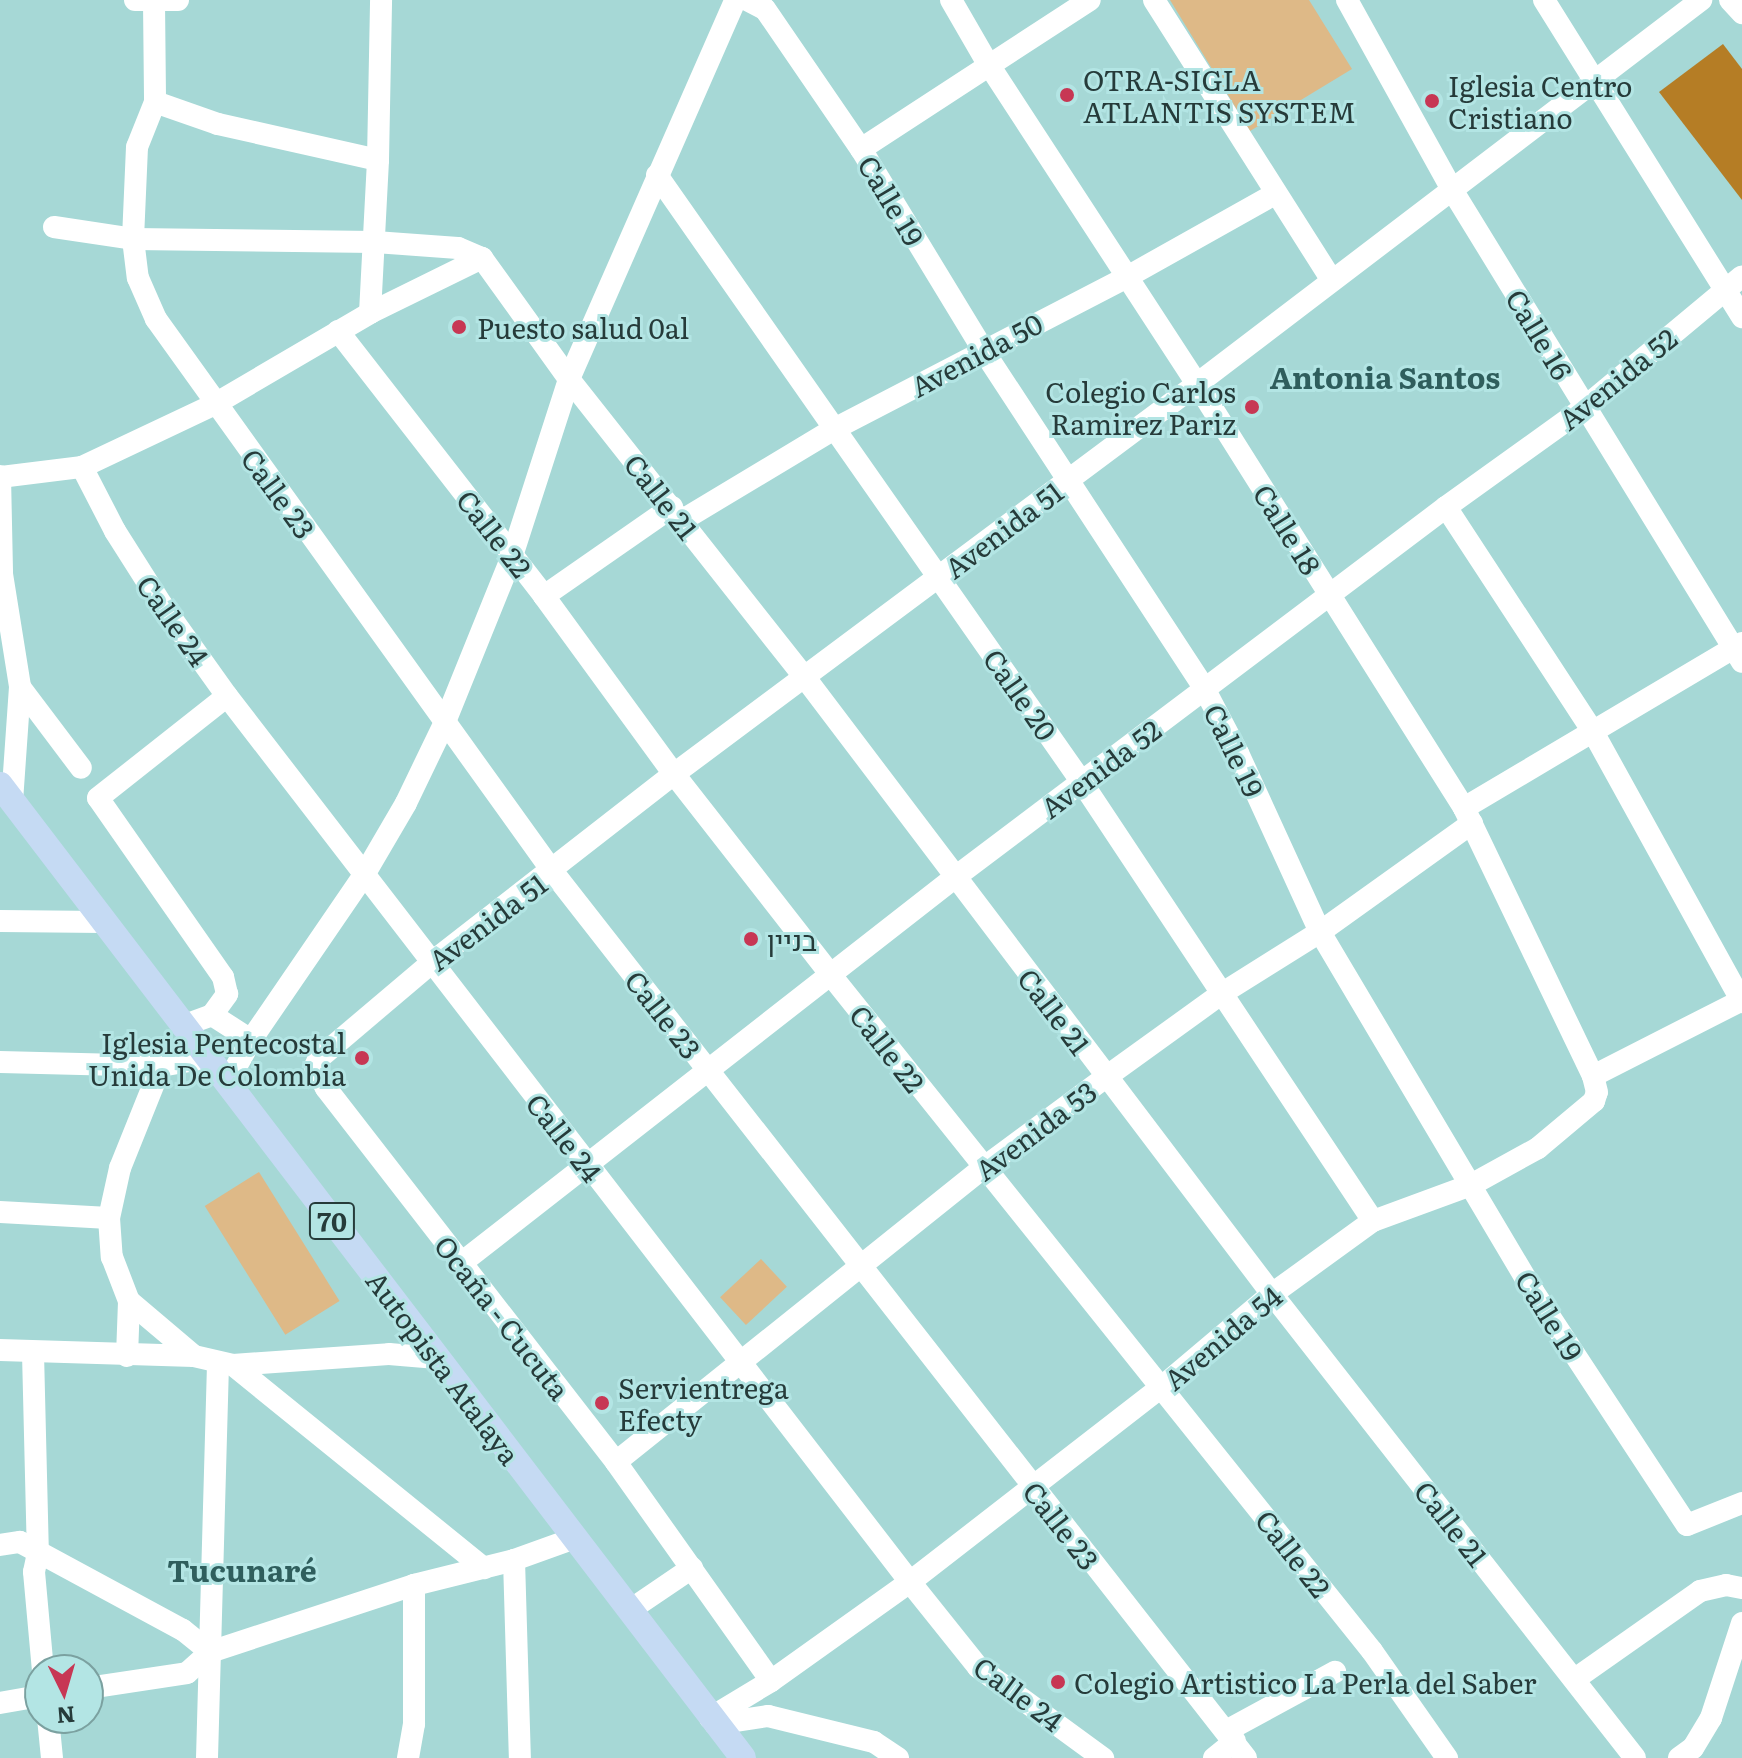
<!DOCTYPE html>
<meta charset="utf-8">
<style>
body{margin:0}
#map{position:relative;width:1742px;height:1758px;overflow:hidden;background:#a6d8d6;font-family:Literata,Heebo,serif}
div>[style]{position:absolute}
.green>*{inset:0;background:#deb987;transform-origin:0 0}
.forest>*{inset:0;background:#b57d25}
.minor>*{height:22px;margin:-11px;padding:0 11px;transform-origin:11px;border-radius:11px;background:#fff}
.major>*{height:26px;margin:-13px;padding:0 13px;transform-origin:13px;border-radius:13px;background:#c5daf3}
.dots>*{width:22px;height:22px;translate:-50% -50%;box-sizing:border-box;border:4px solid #b3e5e4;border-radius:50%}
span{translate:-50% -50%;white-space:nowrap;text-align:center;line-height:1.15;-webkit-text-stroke:6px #b3e5e4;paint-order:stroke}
.shield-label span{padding:2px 6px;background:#b3e5e4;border:2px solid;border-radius:6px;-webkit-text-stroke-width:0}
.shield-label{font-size:26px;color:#263b3a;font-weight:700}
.poi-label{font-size:28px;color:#263b3a}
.left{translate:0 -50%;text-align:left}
.right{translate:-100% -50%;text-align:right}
.street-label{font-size:28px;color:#263b3a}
.neighbourhood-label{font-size:30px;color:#2f5e5d;font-weight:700}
.north{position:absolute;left:24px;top:1654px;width:80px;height:80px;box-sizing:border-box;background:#b3e5e4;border:2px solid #7ba1a0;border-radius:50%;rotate:175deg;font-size:22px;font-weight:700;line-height:32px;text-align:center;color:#263b3a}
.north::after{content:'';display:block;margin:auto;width:28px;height:36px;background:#c73754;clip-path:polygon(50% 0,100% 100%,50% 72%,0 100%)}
</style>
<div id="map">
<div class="green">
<i style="clip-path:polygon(1170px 0,1309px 0,1352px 69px,1250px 131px)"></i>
<i style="left:259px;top:1172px;width:152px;height:64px;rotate:58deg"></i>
<i style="left:761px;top:1259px;width:38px;height:56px;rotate:47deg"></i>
</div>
<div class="forest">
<i style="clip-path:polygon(1723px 44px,1742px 69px,1742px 200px,1659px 92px)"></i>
</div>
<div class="minor">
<i style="left:135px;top:0;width:43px"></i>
<i style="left:747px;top:0;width:20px;rotate:27deg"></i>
<i style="left:765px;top:9px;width:170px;rotate:55.6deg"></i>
<i style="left:861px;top:149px;width:235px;rotate:58.7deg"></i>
<i style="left:983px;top:350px;width:404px;rotate:56.8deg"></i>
<i style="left:1204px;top:688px;width:73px;rotate:62.4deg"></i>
<i style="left:1238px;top:753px;width:197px;rotate:65.4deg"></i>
<i style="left:1320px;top:932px;width:417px;rotate:59.3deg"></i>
<i style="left:1533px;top:1291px;width:280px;rotate:56.7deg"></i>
<i style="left:1687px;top:1525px;width:59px;rotate:-21.8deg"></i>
<i style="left:1154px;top:0;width:332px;rotate:57.6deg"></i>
<i style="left:1347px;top:0;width:215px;rotate:61deg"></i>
<i style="left:1451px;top:188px;width:556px;rotate:58.45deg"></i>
<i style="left:1544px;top:0;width:374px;rotate:58deg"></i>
<i style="left:1730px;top:0;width:18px;rotate:47deg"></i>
<i style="left:154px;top:2px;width:100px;rotate:89.4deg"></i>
<i style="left:155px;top:102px;width:48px;rotate:111.8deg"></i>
<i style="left:137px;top:147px;width:92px;rotate:92.5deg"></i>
<i style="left:133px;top:239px;width:39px;rotate:83deg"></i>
<i style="left:138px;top:278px;width:45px;rotate:66.3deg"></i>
<i style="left:156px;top:319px;width:681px;rotate:54.33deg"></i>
<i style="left:553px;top:872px;width:1125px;rotate:51.97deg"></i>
<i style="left:155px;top:102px;width:67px;rotate:19.2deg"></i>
<i style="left:218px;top:124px;width:164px;rotate:12.7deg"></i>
<i style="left:861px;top:149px;width:273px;rotate:-33.1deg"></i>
<i style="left:657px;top:175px;width:740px;rotate:55.02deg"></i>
<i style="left:1081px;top:781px;width:528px;rotate:56.43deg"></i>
<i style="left:54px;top:227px;width:80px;rotate:8.6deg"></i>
<i style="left:133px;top:239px;width:242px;rotate:0.7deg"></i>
<i style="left:375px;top:242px;width:83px;rotate:4.1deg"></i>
<i style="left:458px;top:248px;width:26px;rotate:23deg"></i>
<i style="left:482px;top:258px;width:149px;rotate:54.3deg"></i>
<i style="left:569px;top:379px;width:382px;rotate:51.7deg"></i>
<i style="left:806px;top:679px;width:772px;rotate:52.85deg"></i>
<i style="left:1272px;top:1294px;width:589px;rotate:51.96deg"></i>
<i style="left:370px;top:313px;width:153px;rotate:-87deg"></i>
<i style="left:378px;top:160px;width:160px;rotate:-88.9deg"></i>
<i style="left:338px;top:331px;width:336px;rotate:52.1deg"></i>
<i style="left:544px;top:596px;width:220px;rotate:53.9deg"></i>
<i style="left:674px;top:774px;width:254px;rotate:52deg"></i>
<i style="left:830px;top:974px;width:867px;rotate:51.32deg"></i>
<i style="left:1372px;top:1651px;width:131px;rotate:55deg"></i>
<i style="left:82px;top:467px;width:72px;rotate:62.7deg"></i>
<i style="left:115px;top:531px;width:88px;rotate:57.6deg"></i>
<i style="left:162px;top:605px;width:112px;rotate:54.5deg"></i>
<i style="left:227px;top:696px;width:1119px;rotate:52.37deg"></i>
<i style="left:910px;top:1582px;width:109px;rotate:51.3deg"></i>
<i style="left:978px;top:1667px;width:155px;rotate:36.1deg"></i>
<i style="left:0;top:476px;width:98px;rotate:88.8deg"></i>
<i style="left:2px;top:574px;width:114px;rotate:80.9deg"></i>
<i style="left:20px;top:687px;width:114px;rotate:94deg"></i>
<i style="left:0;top:477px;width:83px;rotate:-7deg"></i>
<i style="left:82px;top:467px;width:147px;rotate:-25.3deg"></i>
<i style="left:215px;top:404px;width:180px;rotate:-30.4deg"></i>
<i style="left:370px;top:313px;width:125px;rotate:-26.2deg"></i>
<i style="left:1446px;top:507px;width:267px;rotate:56.8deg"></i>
<i style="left:1592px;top:730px;width:311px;rotate:61.1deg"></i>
<i style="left:681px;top:521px;width:181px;rotate:-31deg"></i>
<i style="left:836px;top:428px;width:328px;rotate:-27.4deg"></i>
<i style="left:1127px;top:277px;width:170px;rotate:-29.3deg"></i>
<i style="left:544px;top:596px;width:156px;rotate:-34.8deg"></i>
<i style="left:20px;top:687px;width:101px;rotate:53deg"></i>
<i style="left:1464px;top:808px;width:323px;rotate:-30.7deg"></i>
<i style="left:0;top:921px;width:104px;rotate:0.6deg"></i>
<i style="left:212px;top:1015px;width:46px;rotate:32.7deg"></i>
<i style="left:182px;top:1026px;width:32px;rotate:-20deg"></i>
<i style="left:212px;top:1015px;width:26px;rotate:-54deg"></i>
<i style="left:227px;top:994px;width:17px;rotate:-103deg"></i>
<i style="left:223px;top:977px;width:218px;rotate:-124.9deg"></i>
<i style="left:98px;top:798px;width:164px;rotate:-38.3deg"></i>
<i style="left:0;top:1062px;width:161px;rotate:1.4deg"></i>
<i style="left:161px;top:1066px;width:46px;rotate:-10.1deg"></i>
<i style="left:161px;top:1066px;width:110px;rotate:111.9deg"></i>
<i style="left:120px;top:1168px;width:51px;rotate:102.4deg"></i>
<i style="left:109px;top:1218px;width:39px;rotate:86deg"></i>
<i style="left:112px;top:1257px;width:47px;rotate:68.9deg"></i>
<i style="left:129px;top:1301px;width:85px;rotate:40.2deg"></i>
<i style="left:1593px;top:1076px;width:167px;rotate:-27deg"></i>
<i style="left:227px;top:1083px;width:49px;rotate:-60.8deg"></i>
<i style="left:251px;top:1040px;width:200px;rotate:-55.6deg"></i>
<i style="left:364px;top:875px;width:83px;rotate:-59.7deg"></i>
<i style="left:406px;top:803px;width:90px;rotate:-64.3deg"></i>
<i style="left:445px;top:722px;width:179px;rotate:-68deg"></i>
<i style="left:512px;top:556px;width:186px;rotate:-72.1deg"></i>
<i style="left:569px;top:379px;width:414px;rotate:-66.3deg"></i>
<i style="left:0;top:1212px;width:109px;rotate:3.2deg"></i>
<i style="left:460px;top:1264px;width:627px;rotate:-38deg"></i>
<i style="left:954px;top:878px;width:616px;rotate:-37.02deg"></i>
<i style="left:1446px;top:507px;width:171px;rotate:-35.7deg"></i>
<i style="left:1585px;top:407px;width:204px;rotate:-39.8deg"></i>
<i style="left:0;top:1350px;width:194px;rotate:1.8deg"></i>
<i style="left:194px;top:1356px;width:40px;rotate:13deg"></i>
<i style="left:233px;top:1365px;width:156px;rotate:-4deg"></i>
<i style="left:389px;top:1354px;width:48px;rotate:4.8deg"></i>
<i style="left:33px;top:1353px;width:200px;rotate:88.6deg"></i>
<i style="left:38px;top:1553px;width:19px;rotate:102deg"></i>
<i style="left:34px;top:1572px;width:98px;rotate:84.8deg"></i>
<i style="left:127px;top:1356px;width:55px;rotate:-87.9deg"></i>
<i style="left:233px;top:1365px;width:323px;rotate:39deg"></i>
<i style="left:616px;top:1462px;width:470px;rotate:-38.7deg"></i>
<i style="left:983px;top:1168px;width:153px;rotate:-36.5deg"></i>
<i style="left:1106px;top:1077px;width:142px;rotate:-35.8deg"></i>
<i style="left:1221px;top:994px;width:117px;rotate:-32.1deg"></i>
<i style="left:1320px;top:932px;width:187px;rotate:-35.6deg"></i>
<i style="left:0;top:1545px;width:20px;rotate:-9deg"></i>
<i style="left:20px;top:1542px;width:185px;rotate:28.4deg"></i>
<i style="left:183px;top:1630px;width:35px;rotate:39deg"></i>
<i style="left:514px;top:1560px;width:198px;rotate:88.3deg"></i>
<i style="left:630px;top:1610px;width:75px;rotate:-34.1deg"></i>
<i style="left:1575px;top:1679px;width:153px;rotate:-35.1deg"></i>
<i style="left:1700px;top:1591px;width:27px;rotate:-13deg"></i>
<i style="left:1726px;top:1585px;width:16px;rotate:11deg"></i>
<i style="left:771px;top:1681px;width:268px;rotate:-125.3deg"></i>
<i style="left:616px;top:1462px;width:473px;rotate:-127.8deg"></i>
<i style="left:326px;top:1088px;width:24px;rotate:-118deg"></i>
<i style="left:315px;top:1067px;width:9px;rotate:-69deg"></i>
<i style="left:318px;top:1059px;width:148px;rotate:-40.3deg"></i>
<i style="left:431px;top:963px;width:308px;rotate:-37.9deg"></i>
<i style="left:674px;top:774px;width:652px;rotate:-36.71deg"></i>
<i style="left:1197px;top:384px;width:634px;rotate:-37.3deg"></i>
<i style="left:88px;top:1688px;width:100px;rotate:-8.6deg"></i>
<i style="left:187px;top:1673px;width:31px;rotate:-42deg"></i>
<i style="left:210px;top:1652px;width:215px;rotate:-18.2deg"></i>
<i style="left:414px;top:1585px;width:103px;rotate:-14deg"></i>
<i style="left:514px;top:1560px;width:65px;rotate:-19.8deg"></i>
<i style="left:0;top:1703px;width:41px;rotate:-9.9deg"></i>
<i style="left:48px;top:1718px;width:40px;rotate:84.3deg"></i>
<i style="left:710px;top:1718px;width:71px;rotate:-31.2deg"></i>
<i style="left:771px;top:1681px;width:171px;rotate:-35.5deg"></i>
<i style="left:910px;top:1582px;width:320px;rotate:-37.8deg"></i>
<i style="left:1163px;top:1386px;width:143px;rotate:-40.2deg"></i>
<i style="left:1272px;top:1294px;width:125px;rotate:-35.9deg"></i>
<i style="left:1373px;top:1221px;width:104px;rotate:-20.2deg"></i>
<i style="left:1471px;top:1185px;width:77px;rotate:-28.9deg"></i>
<i style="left:1538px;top:1148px;width:73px;rotate:-40deg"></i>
<i style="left:1594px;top:1101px;width:9px;rotate:-72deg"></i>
<i style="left:1597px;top:1092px;width:16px;rotate:-104deg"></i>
<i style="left:1593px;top:1076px;width:297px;rotate:-115.7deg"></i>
<i style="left:1464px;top:808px;width:501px;rotate:-122.2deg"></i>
<i style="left:1197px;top:384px;width:382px;rotate:-123.1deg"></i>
<i style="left:988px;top:64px;width:74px;rotate:-120deg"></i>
<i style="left:715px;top:1724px;width:54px;rotate:-8.6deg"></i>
<i style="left:768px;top:1716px;width:109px;rotate:13.8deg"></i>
<i style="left:874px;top:1742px;width:29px;rotate:34deg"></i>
<i style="left:1228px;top:1730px;width:122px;rotate:-28.5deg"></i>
<i style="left:207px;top:1758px;width:396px;rotate:-88.4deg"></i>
<i style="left:408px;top:1758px;width:35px;rotate:-80deg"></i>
<i style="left:414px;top:1724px;width:139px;rotate:-90deg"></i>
<i style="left:1214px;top:1758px;width:27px;rotate:-39deg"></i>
<i style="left:1679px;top:1758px;width:17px;rotate:-36deg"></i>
<i style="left:1693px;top:1748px;width:35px;rotate:-59deg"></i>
<i style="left:1711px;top:1718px;width:100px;rotate:-71.9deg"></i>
</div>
<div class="major">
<i style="left:0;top:785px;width:1224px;rotate:52.63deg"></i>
</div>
<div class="dots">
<i style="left:1067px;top:95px;background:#c73754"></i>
<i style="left:1432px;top:101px;background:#c73754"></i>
<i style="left:459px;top:327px;background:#c73754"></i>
<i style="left:1252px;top:407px;background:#c73754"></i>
<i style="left:751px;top:939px;background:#c73754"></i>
<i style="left:362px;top:1058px;background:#c73754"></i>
<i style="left:602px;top:1403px;background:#c73754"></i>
<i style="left:1058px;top:1682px;background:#c73754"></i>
</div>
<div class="shield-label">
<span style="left:332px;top:1221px">70</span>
</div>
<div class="poi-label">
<span class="left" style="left:1083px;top:95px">OTRA-SIGLA<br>ATLANTIS SYSTEM</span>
<span class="left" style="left:1448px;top:101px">Iglesia Centro<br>Cristiano</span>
<span class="left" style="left:477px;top:327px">Puesto salud 0al</span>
<span class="right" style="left:1236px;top:407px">Colegio Carlos<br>Ramirez Pariz</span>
<span class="left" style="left:767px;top:939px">בניין</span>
<span class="right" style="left:346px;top:1058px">Iglesia Pentecostal<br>Unida De Colombia</span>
<span class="left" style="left:618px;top:1403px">Servientrega<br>Efecty</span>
<span class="left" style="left:1074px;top:1682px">Colegio Artistico La Perla del Saber</span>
</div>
<div class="street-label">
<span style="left:892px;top:200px;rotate:59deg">Calle 19</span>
<span style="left:1540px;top:334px;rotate:59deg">Calle 16</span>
<span style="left:976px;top:354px;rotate:-28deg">Avenida 50</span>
<span style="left:1617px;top:378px;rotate:-39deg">Avenida 52</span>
<span style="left:279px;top:493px;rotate:54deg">Calle 23</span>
<span style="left:662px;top:496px;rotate:52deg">Calle 21</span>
<span style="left:1003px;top:529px;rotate:-37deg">Avenida 51</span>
<span style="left:1288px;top:529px;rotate:58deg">Calle 18</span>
<span style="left:495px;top:533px;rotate:52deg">Calle 22</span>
<span style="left:174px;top:620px;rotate:55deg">Calle 24</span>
<span style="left:1021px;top:694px;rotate:55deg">Calle 20</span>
<span style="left:1235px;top:750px;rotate:64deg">Calle 19</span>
<span style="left:1100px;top:768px;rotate:-37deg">Avenida 52</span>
<span style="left:487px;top:921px;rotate:-37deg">Avenida 51</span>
<span style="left:1055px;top:1011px;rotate:53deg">Calle 21</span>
<span style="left:664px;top:1014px;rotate:52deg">Calle 23</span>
<span style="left:888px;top:1048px;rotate:52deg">Calle 22</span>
<span style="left:1035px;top:1130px;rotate:-37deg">Avenida 53</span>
<span style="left:565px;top:1137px;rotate:52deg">Calle 24</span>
<span style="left:1550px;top:1315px;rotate:58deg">Calle 19</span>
<span style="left:503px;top:1317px;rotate:52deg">Ocaña - Cucuta</span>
<span style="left:1222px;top:1337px;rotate:-40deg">Avenida 54</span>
<span style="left:444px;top:1367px;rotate:53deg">Autopista Atalaya</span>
<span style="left:1452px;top:1523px;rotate:52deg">Calle 21</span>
<span style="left:1062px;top:1525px;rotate:52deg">Calle 23</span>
<span style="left:1294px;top:1553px;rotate:52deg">Calle 22</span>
<span style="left:1019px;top:1693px;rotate:37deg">Calle 24</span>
</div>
<div class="neighbourhood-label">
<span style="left:1385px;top:376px">Antonia Santos</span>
<span style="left:242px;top:1569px">Tucunaré</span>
</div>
<div class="north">N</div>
</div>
